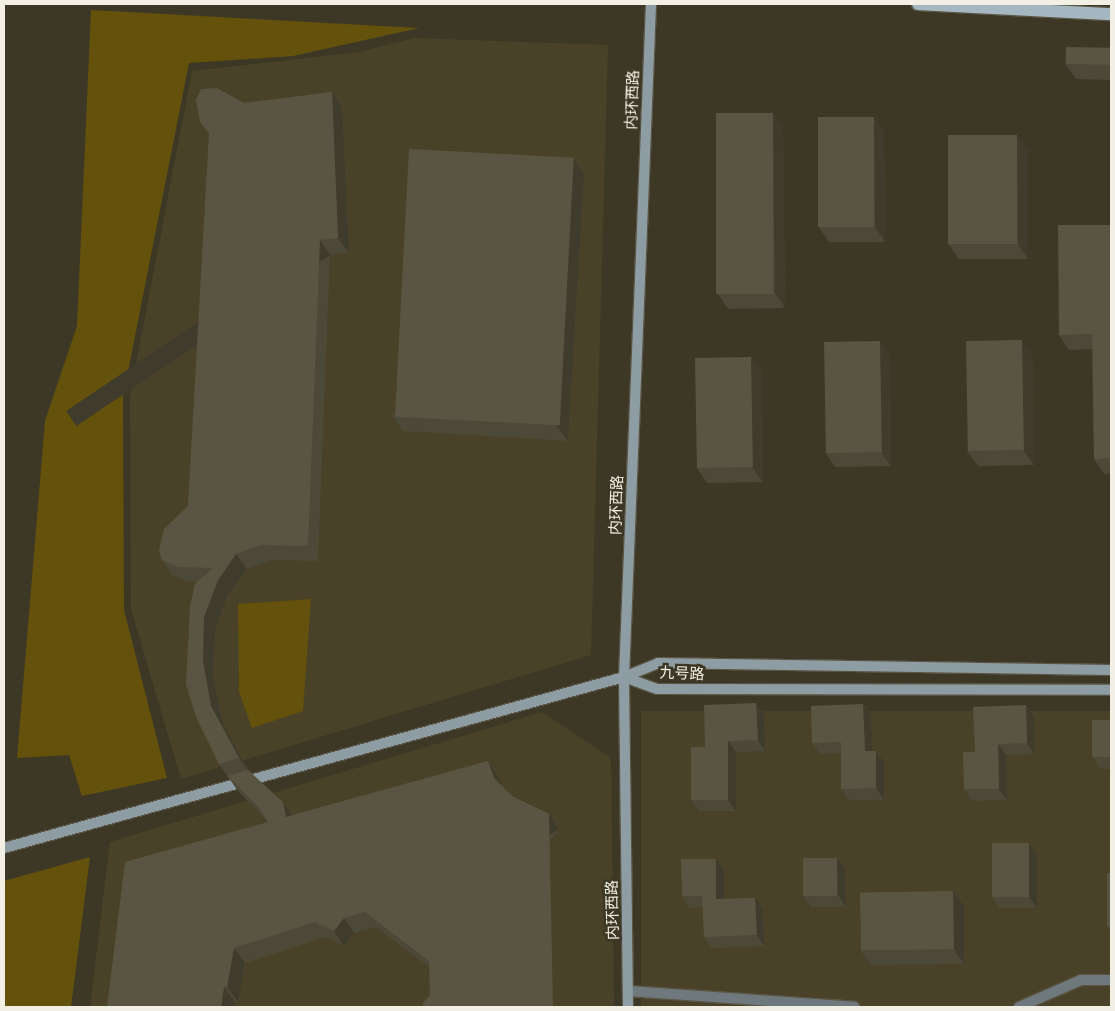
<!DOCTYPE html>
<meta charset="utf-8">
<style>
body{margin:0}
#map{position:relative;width:1115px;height:1011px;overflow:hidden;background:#3d3826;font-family:Inter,"Noto Sans SC",sans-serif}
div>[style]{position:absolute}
.built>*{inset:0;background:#494229;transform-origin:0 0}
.green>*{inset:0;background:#64510c}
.roads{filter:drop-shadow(1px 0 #5a5544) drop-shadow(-1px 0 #5a5544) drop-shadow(0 1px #5a5544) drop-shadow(0 -1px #5a5544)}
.street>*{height:10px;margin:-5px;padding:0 5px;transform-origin:5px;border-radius:5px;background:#6f797d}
.secondary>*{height:10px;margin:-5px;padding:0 5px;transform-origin:5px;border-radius:5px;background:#8e9da4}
.primary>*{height:12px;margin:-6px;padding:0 6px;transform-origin:6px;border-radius:6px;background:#a5b8c2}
.wall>*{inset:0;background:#4d4939}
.shaded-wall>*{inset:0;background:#3f3c2e;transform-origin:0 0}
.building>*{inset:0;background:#5a5542;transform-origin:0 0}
span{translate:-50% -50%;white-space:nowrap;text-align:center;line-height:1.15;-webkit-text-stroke:5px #3d3826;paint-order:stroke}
.street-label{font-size:15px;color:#f2efe4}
.frame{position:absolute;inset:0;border:5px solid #f2efe4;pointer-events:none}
</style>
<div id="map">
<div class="built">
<i style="clip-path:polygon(414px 38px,608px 45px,591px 655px,181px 779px,131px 609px,130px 396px,192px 71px,360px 52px)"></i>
<i style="left:641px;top:711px;width:470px;height:296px"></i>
<i style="clip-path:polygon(542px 712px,611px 758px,614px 1007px,90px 1007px,110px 842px)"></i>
</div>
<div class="green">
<i style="clip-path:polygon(91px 10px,419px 28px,293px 56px,189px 63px,123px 397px,124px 610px,167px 778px,82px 796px,69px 755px,17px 758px,45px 421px,77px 326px)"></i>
<i style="clip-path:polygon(311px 599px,303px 711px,252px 728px,239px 692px,238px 604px)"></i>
<i style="clip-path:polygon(90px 857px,71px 1007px,4px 1007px,4px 881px)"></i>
</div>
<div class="roads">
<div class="street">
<i style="left:628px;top:991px;width:227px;rotate:4deg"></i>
<i style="left:1019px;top:1007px;width:68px;rotate:-23.5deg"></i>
<i style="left:1081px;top:980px;width:30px"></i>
</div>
<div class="secondary">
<i style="left:624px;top:677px;width:35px;rotate:20deg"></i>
<i style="left:657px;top:689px;width:454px;rotate:0.1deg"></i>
<i style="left:4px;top:848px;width:643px;rotate:-15.42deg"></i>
<i style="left:624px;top:677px;width:37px;rotate:-22deg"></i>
<i style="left:658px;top:663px;width:453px;rotate:0.9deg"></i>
<i style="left:628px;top:1007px;width:330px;rotate:-90.7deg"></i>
<i style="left:624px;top:677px;width:674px;rotate:-87.7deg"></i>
</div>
<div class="primary">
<i style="left:918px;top:4px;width:193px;rotate:3deg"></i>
</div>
</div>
<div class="wall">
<i style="clip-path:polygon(1085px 4px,1111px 4px,1111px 5px)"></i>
<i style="clip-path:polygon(1111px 48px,1111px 80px,1076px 79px,1065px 64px)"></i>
<i style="clip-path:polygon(332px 92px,342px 107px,349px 253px,330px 255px,318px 561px,272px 560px,247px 569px,228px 594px,215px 632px,213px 675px,222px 721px,248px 770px,292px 815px,488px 761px,498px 776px,502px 786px,512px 796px,549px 814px,559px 829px,430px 995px,430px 968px,376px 927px,354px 933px,344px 946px,326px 937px,245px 963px,238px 1002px,235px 1002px,234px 1007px,107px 1007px,268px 822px,265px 818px,238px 791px,219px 764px,198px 582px,188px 581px,172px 575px,162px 560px,188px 506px,209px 134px,200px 122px,244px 103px)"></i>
<i style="clip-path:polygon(773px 113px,783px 128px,785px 308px,728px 309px,718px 294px)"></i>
<i style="clip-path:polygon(874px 117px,884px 132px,885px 242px,829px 242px,819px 227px)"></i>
<i style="clip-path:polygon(1017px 135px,1028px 150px,1028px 259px,959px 259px,948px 244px)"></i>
<i style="clip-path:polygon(584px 174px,568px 441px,403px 431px,392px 416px)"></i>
<i style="clip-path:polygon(1111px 225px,1111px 473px,1104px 474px,1094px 459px,1093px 349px,1069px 350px,1059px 335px)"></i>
<i style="clip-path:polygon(1033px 355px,1034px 465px,978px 466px,967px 451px)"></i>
<i style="clip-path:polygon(890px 356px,891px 466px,835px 467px,825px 452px)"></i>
<i style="clip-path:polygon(751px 357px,762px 372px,763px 482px,707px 483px,697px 468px)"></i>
<i style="clip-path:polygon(756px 703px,764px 714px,765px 751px,736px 752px,736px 811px,699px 811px,691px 800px,705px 747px)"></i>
<i style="clip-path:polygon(863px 704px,871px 715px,872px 751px,884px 762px,884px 800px,849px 800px,841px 789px,841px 753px,820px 754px,812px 743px)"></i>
<i style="clip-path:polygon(1026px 705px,1034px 717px,1035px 754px,1006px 755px,1007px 800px,972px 801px,964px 789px,975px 752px)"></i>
<i style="clip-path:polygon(1111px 720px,1111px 769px,1101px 769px,1093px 758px)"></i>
<i style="clip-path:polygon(1029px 843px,1037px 855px,1037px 908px,1000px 908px,992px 897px)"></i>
<i style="clip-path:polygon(837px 858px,845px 869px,846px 907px,811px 907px,803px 896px)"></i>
<i style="clip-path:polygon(724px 870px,724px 899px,755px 898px,763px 909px,764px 946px,712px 948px,704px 937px,703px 907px,689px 908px,682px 896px)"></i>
<i style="clip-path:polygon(1111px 873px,1111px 931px,1107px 926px)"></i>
<i style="clip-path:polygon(953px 891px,964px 906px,964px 964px,871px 965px,860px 950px)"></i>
</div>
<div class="shaded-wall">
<i style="clip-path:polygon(332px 92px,342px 107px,349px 253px,338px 238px)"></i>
<i style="clip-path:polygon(773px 113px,783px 128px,785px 308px,775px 293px)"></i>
<i style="clip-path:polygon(874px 117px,884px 132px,885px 242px,875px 227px)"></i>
<i style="clip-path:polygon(1017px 135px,1028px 150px,1028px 259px,1018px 244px)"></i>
<i style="clip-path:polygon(574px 159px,584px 174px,568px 441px,557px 426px)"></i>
<i style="left:320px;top:240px;width:18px;height:306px;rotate:56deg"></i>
<i style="clip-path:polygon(1022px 340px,1033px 355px,1034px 465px,1023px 450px)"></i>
<i style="clip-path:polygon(880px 341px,890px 356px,891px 466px,881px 452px)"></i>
<i style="clip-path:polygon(751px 357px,762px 372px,763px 482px,752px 467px)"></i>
<i style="clip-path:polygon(236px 554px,247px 569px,228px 594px,215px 632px,213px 675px,222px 721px,249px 773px,239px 758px,211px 706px,203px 661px,204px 617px,218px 580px)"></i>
<i style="clip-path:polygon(756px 703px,764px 714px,765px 751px,758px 740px)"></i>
<i style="clip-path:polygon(863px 704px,871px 715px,873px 763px,865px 751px)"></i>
<i style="clip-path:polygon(1026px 705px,1034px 717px,1035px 754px,1027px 743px)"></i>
<i style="clip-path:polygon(728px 741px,736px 752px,736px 811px,728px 800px)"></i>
<i style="clip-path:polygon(998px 744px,1006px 755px,1007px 800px,999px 789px)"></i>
<i style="clip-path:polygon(876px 751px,884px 762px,884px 800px,876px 788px)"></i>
<i style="clip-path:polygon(488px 761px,498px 776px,505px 793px,494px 778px)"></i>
<i style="clip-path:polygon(283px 802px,293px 817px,286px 817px)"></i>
<i style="left:549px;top:814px;width:18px;height:193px;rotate:56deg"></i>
<i style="clip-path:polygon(1029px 843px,1037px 855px,1037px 908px,1029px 897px)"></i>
<i style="clip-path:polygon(837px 858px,845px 869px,846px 907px,838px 895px)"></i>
<i style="clip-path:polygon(716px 859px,724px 870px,724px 911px,716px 899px)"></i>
<i style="clip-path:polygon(953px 891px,964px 906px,964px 964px,954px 949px)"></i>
<i style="clip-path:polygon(755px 898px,763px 909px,764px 946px,757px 935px)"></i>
<i style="clip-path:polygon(344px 918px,354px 933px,344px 946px,334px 931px)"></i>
<i style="clip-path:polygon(234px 948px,245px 963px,238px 1002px,227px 987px)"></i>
<i style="clip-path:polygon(224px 987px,235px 1002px,234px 1007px,221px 1007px)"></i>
</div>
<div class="building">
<i style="left:1066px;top:47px;width:45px;height:17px;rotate:1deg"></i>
<i style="clip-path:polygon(217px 88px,244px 103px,332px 92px,338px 238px,320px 240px,308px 546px,261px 545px,236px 554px,218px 580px,204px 617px,203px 661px,211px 706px,239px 758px,219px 764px,196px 717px,186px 684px,190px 606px,195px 584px,213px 568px,178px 567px,162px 560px,159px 550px,164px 529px,188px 506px,209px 133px,200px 122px,196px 100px,201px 89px)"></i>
<i style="left:716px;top:113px;width:57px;height:181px"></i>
<i style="left:818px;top:117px;width:56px;height:110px"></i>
<i style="left:948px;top:135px;width:69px;height:109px"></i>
<i style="left:409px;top:149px;width:165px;height:268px;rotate:3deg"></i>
<i style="clip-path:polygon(1058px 225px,1111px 225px,1111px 458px,1094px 459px,1092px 334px,1059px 335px)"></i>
<i style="left:1022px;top:340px;width:110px;height:56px;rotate:89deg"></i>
<i style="left:880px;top:341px;width:111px;height:56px;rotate:89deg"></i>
<i style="left:751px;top:357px;width:110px;height:56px;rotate:89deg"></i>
<i style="clip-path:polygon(756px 703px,758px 740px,728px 741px,728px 800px,691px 800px,691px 747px,705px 747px,704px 705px)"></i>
<i style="clip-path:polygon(863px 704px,865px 751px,876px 751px,876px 788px,841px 789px,841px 742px,812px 743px,811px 706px)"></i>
<i style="clip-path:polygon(1026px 705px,1027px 743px,998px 744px,999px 789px,964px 789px,963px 752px,975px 752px,973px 707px)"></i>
<i style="left:1111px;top:720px;width:37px;height:19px;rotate:90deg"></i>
<i style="clip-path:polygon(488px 761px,494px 778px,512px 796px,549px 814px,553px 1007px,425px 1007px,422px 1004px,430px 995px,429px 961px,365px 912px,344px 918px,334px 931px,315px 922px,234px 948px,227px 987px,224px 987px,221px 1007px,107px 1007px,125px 862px,268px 822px,259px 807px,227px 776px,248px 770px,283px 802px,286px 817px)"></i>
<i style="left:1029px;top:843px;width:54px;height:37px;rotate:90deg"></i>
<i style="left:803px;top:858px;width:34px;height:38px"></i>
<i style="clip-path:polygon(681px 859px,716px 859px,716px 899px,755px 898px,757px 935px,704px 937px,702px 896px,682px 896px)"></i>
<i style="left:1107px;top:873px;width:4px;height:53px"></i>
<i style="left:953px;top:891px;width:58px;height:93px;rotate:89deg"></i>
</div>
<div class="street-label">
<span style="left:632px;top:100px;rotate:-88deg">内环西路</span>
<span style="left:616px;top:505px;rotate:-88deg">内环西路</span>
<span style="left:682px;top:673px;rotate:2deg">九号路</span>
<span style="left:612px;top:910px;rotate:-91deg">内环西路</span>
</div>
<div class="frame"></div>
</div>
